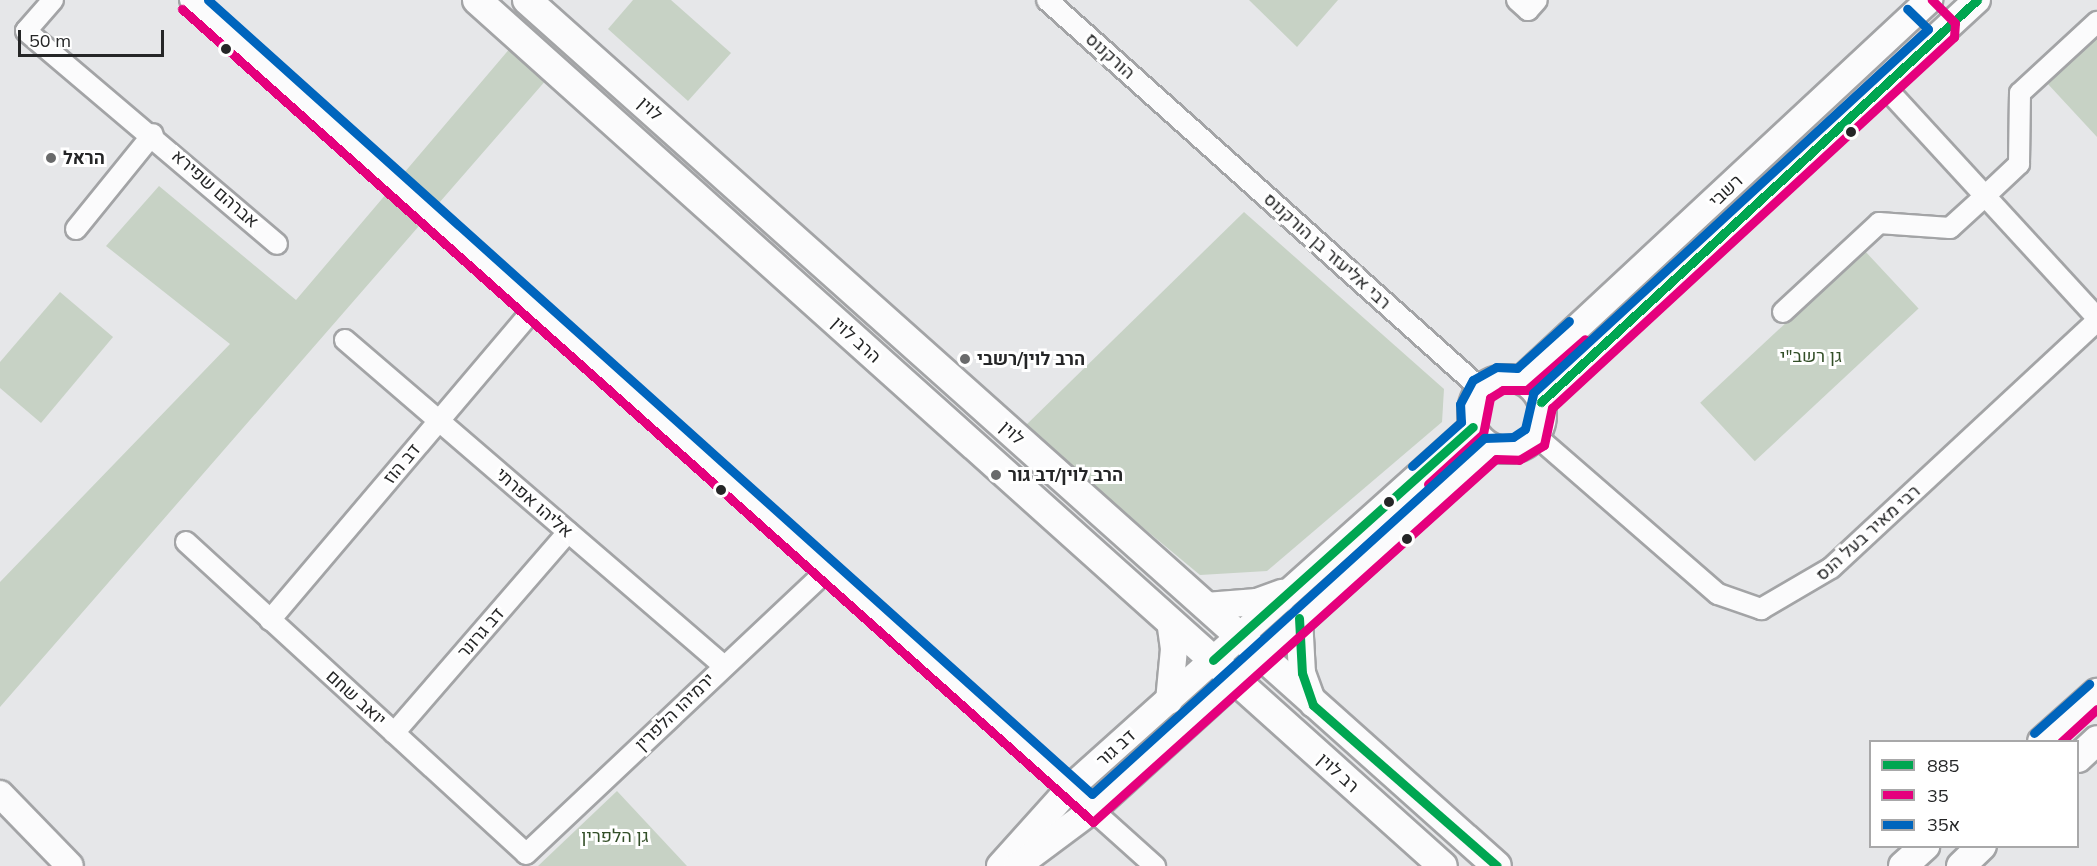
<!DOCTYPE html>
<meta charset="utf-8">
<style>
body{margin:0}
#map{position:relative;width:2097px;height:866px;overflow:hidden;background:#e6e7e9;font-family:Mulish,Heebo,sans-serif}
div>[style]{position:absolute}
.green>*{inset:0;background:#c7d2c5;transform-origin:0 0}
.roads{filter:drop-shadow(2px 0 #a3a4a6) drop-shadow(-2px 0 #a3a4a6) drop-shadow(0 2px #a3a4a6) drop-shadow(0 -2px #a3a4a6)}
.minor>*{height:20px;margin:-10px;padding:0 10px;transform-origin:10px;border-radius:10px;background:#fbfbfc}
.tertiary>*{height:26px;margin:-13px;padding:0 13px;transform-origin:13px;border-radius:13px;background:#fbfbfc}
.tertiary>.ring{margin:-13px;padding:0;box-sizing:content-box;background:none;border:26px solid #fbfbfc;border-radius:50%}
.secondary>*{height:28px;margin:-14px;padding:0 14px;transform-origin:14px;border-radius:14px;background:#fbfbfc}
.bus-1>*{height:9px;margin:-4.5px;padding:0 4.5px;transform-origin:4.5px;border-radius:4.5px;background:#00a651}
.bus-2>*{height:9px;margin:-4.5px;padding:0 4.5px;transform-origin:4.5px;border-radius:4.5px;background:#e5007d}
.bus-3>*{height:9px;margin:-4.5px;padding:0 4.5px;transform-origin:4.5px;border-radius:4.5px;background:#0065bd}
.dots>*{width:16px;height:16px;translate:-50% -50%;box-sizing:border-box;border:3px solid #fff;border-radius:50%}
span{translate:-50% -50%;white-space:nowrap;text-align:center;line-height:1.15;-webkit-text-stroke:6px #fff;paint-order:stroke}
.street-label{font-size:18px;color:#252627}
.poi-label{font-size:18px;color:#252627;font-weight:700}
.left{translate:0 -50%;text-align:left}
.park-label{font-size:18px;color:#334f28}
.legend{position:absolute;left:1869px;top:740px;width:210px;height:108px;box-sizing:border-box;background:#fff;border:2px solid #a8a8a9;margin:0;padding:8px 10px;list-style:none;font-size:18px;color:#252627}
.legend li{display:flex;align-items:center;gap:12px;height:30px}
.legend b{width:30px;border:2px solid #a8a8a9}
.scale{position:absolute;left:18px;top:30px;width:146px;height:27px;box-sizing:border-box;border:3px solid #252627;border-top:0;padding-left:8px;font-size:18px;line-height:21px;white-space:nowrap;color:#252627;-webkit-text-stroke:4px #fff;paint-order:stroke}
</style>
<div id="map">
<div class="green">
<i style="clip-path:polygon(633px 0,671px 0,731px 53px,688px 101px,608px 29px)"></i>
<i style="clip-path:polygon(1249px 0,1338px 0,1297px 47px)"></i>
<i style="clip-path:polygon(2097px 36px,2097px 137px,2047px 83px)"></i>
<i style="clip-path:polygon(512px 46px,547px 79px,0 707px,0 582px,230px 344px,106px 246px,159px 186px,296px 300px)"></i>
<i style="clip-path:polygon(1244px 212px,1444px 389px,1442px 422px,1267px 571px,1200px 575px,1023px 428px)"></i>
<i style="left:1864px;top:250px;width:80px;height:224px;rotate:47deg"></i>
<i style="clip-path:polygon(60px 292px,113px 337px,41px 423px,0 388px,0 362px)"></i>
<i style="clip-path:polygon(617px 791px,687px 866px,538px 866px)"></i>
</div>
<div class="roads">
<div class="minor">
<i style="left:53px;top:0;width:41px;rotate:131.1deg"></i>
<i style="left:26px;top:31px;width:329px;rotate:40.3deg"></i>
<i style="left:190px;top:0;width:1297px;rotate:41.91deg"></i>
<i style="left:1047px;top:0;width:583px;rotate:41.87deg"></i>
<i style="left:1517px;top:0;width:15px;rotate:42deg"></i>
<i style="left:1528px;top:10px;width:13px;rotate:-48deg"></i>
<i style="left:1884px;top:86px;width:315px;rotate:47.4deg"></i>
<i style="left:76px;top:229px;width:122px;rotate:-51deg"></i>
<i style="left:1783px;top:312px;width:131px;rotate:-42.8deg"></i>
<i style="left:1879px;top:223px;width:71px;rotate:4deg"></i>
<i style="left:1950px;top:228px;width:47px;rotate:-42.4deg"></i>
<i style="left:1985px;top:196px;width:47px;rotate:-43.3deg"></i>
<i style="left:2019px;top:164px;width:71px;rotate:-89.2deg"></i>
<i style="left:2020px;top:93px;width:105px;rotate:-42.7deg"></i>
<i style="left:345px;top:340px;width:500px;rotate:40.7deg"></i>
<i style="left:1536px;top:436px;width:241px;rotate:41deg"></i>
<i style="left:1718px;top:594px;width:46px;rotate:19.2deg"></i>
<i style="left:1761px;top:609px;width:81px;rotate:-30.4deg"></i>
<i style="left:1831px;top:568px;width:363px;rotate:-42.9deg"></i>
<i style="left:186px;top:542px;width:461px;rotate:42.5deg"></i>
<i style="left:526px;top:854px;width:412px;rotate:-43.3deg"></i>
<i style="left:270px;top:620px;width:408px;rotate:-49.7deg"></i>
<i style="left:394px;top:733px;width:266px;rotate:-49.1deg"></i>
</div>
<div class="tertiary">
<i class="ring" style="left:1471px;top:378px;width:46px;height:46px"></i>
<i style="left:1521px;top:380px;width:558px;rotate:-42.96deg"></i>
<i style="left:1541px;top:402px;width:593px;rotate:-42.68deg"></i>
<i style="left:1206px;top:606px;width:51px;rotate:-4.5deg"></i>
<i style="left:1257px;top:602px;width:27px;rotate:-20deg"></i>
<i style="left:1299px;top:618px;width:55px;rotate:86.9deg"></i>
<i style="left:1302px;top:673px;width:33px;rotate:70deg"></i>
<i style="left:1169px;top:701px;width:52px;rotate:-84.5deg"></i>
<i style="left:1174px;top:649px;width:27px;rotate:-98deg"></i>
<i style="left:0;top:794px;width:100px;rotate:45.8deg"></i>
<i style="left:1000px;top:866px;width:103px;rotate:-48.1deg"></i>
<i style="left:1069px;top:789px;width:542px;rotate:-41.86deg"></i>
<i style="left:1017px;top:866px;width:94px;rotate:-36.7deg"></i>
<i style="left:1092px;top:810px;width:540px;rotate:-42.22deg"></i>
</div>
<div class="secondary">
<i style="left:477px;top:0;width:1297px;rotate:41.88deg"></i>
<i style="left:527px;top:0;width:1300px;rotate:41.76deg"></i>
<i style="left:2042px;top:742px;width:74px;rotate:-41.7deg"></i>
<i style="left:2078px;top:758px;width:26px;rotate:-43deg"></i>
<i style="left:1903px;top:866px;width:30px;rotate:-42deg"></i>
<i style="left:1961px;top:866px;width:29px;rotate:-44deg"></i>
</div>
</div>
<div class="bus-1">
<i style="left:1541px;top:402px;width:593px;rotate:-42.68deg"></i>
<i style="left:1299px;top:618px;width:55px;rotate:86.9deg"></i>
<i style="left:1302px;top:673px;width:34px;rotate:71deg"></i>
<i style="left:1313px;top:705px;width:244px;rotate:41.2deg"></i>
<i style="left:1213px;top:660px;width:349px;rotate:-41.9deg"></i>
</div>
<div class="bus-2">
<i style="left:182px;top:9px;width:1221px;rotate:41.75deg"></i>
<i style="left:1093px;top:822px;width:542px;rotate:-42.01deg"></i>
<i style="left:1496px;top:459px;width:23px;rotate:2deg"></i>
<i style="left:1519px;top:460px;width:29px;rotate:-31deg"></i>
<i style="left:1544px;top:445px;width:38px;rotate:-78deg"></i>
<i style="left:1552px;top:408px;width:547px;rotate:-42.7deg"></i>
<i style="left:1954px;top:37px;width:14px;rotate:-86deg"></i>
<i style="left:1955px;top:23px;width:33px;rotate:-135deg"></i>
<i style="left:1428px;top:484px;width:74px;rotate:-42.3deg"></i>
<i style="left:1483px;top:434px;width:37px;rotate:-79deg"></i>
<i style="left:1490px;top:398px;width:15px;rotate:-32deg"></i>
<i style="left:1503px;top:390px;width:24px"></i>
<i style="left:1527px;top:390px;width:77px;rotate:-41.3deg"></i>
<i style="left:2061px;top:742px;width:49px;rotate:-42.5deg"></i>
</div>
<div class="bus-3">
<i style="left:208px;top:0;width:1188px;rotate:41.93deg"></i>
<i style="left:1092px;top:794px;width:530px;rotate:-42.24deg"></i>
<i style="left:1484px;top:438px;width:29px;rotate:-2deg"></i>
<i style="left:1513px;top:437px;width:14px;rotate:-34deg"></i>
<i style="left:1525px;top:429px;width:37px;rotate:-77deg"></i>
<i style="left:1533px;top:393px;width:537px;rotate:-42.66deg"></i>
<i style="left:1928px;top:29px;width:29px;rotate:-136deg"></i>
<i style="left:1412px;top:466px;width:66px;rotate:-41.9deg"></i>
<i style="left:1461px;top:422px;width:18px;rotate:-93deg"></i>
<i style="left:1460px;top:404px;width:27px;rotate:-62deg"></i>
<i style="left:1473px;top:380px;width:26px;rotate:-29deg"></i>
<i style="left:1496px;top:367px;width:21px;rotate:3deg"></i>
<i style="left:1517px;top:368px;width:70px;rotate:-42.1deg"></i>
<i style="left:2034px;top:733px;width:74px;rotate:-41.7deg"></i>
</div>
<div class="dots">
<i style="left:226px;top:49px;background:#252627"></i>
<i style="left:1851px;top:132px;background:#252627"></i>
<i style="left:51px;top:158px;background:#696a6b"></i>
<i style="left:965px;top:359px;background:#696a6b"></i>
<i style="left:996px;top:475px;background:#696a6b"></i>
<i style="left:721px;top:490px;background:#252627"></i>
<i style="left:1389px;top:502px;background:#252627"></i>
<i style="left:1407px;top:539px;background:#252627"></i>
</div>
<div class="street-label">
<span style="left:1110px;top:56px;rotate:42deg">הורקנוס</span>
<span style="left:650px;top:109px;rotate:42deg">לוין</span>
<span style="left:215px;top:189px;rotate:41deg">אברהם שפירא</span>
<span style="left:1726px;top:191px;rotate:-43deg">רשבי</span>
<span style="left:1327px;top:251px;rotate:42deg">רבי אליעזר בן הורקנוס</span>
<span style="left:856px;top:340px;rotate:42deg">הרב לוין</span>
<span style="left:1012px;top:433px;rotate:42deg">לוין</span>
<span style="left:402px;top:464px;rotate:-50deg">דב הוז</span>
<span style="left:534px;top:503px;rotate:41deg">אליהו אפרתי</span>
<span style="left:1868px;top:533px;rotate:-42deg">רבי מאיר בעל הנס</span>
<span style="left:481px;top:633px;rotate:-49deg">דב גרונר</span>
<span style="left:356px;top:698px;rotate:42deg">יואב שחם</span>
<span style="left:675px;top:712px;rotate:-44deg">ירמיהו הלפרין</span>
<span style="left:1116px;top:748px;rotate:-42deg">דב גור</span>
<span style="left:1338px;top:773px;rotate:42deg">רב לוין</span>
</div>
<div class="poi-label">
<span class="left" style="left:63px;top:158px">הראל</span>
<span class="left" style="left:977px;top:359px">הרב לוין/רשבי</span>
<span class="left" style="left:1008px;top:475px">הרב לוין/דב גור</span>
</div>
<div class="park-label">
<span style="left:1811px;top:356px">גן רשב"י</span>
<span style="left:615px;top:836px">גן הלפרין</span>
</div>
<ul class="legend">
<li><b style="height:8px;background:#00a651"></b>885</li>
<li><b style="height:8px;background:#e5007d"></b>35</li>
<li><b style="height:8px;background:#0065bd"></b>35א</li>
</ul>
<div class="scale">50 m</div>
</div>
